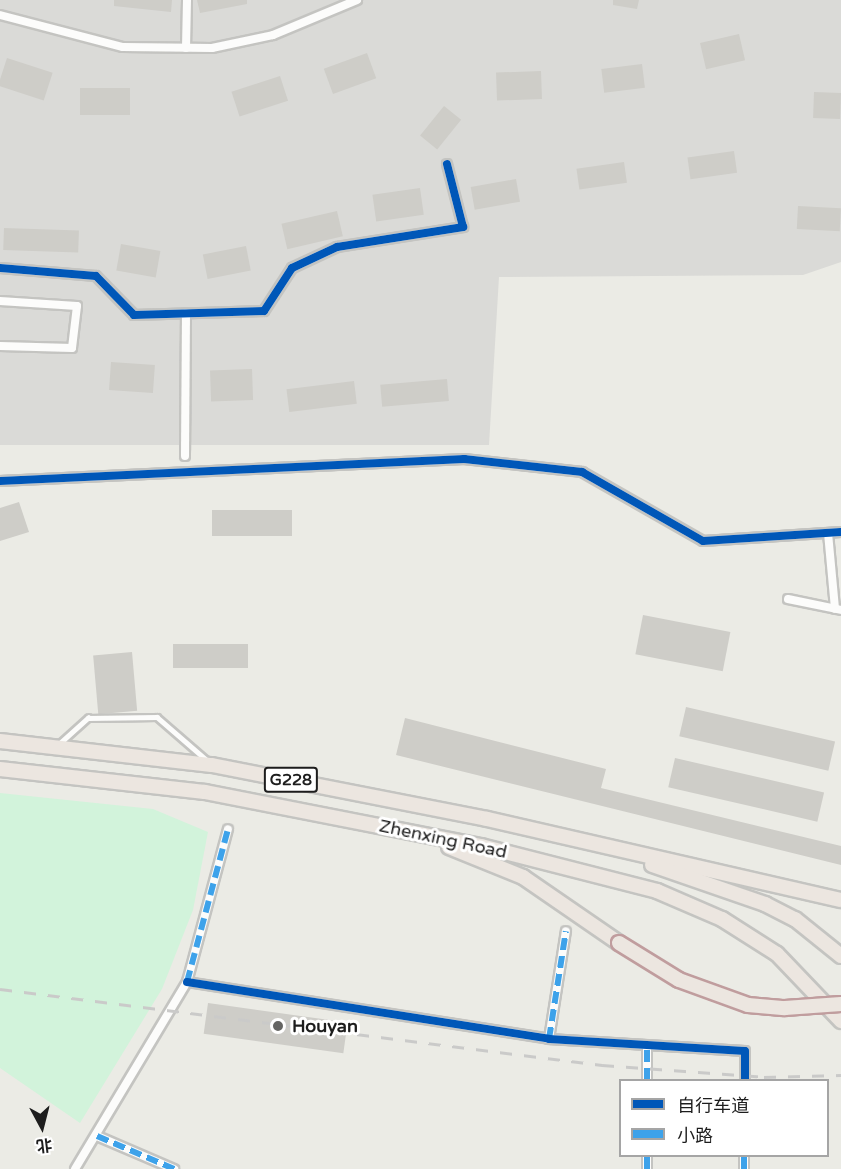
<!DOCTYPE html>
<meta charset="utf-8">
<style>
body{margin:0}
#map{position:relative;width:841px;height:1169px;overflow:hidden;background:#ebebe5;font-family:"Varela Round","Noto Sans SC",sans-serif}
div>[style]{position:absolute}
.residential>*{inset:0;background:#dadad7}
.park>*{inset:0;background:#d2f3db}
.building>*{inset:0;background:#cecdc8;transform-origin:0 0}
.roads{filter:drop-shadow(2px 0 #c4c4c1) drop-shadow(-2px 0 #c4c4c1) drop-shadow(0 2px #c4c4c1) drop-shadow(0 -2px #c4c4c1)}
.service>*{height:4.5px;margin:-2.25px;padding:0 2.25px;transform-origin:2.25px;border-radius:2.25px;background:#fcfcfb}
.minor>*{height:8px;margin:-4px;padding:0 4px;transform-origin:4px;border-radius:4px;background:#fcfcfb}
.trunk>*{height:14px;margin:-7px;padding:0 7px;transform-origin:7px;border-radius:7px;background:#ece6e0}
.rail>*{height:3px;margin-top:-1.5px;transform-origin:0;background:repeating-linear-gradient(90deg,#cacac9 0 12px,transparent 0 24px)}
.bridges{filter:drop-shadow(2px 0 #c09d9e) drop-shadow(-2px 0 #c09d9e) drop-shadow(0 2px #c09d9e) drop-shadow(0 -2px #c09d9e)}
.trunk-bridge>*{height:14px;margin:-7px;padding:0 7px;transform-origin:7px;border-radius:7px;background:#ece6e0}
.quiet>*{height:6px;margin-top:-3px;transform-origin:0;background:repeating-linear-gradient(90deg,#3da2ea 0 12px,transparent 0 18px)}
.cycleway>*{height:8px;margin:-4px;padding:0 4px;transform-origin:4px;border-radius:4px;background:#0057b8}
.dots>*{width:16px;height:16px;translate:-50% -50%;box-sizing:border-box;border:3px solid #fff;border-radius:50%}
span{translate:-50% -50%;white-space:nowrap;text-align:center;line-height:1.15;-webkit-text-stroke:6px #fff;paint-order:stroke}
.shield-label span{padding:2px 4px;background:#fff;border:2px solid;border-radius:4px;-webkit-text-stroke-width:0}
.shield-label{font-size:16px;color:#1d1d1d;font-weight:700}
.street-label{font-size:18px;color:#1d1d1d}
.poi-label{font-size:18px;color:#1d1d1d;font-weight:700}
.left{translate:0 -50%;text-align:left}
.legend{position:absolute;left:619px;top:1079px;width:210px;height:78px;box-sizing:border-box;background:#fff;border:2px solid #a5a5a5;margin:0;padding:8px 10px;list-style:none;font-size:18px;color:#1d1d1d}
.legend li{display:flex;align-items:center;gap:12px;height:30px}
.legend b{width:30px;border:2px solid #a5a5a5}
.north{position:absolute;left:12px;top:1097px;width:60px;height:60px;-webkit-text-stroke:4px #fff;paint-order:stroke;rotate:173deg;font-size:16px;font-weight:700;line-height:24px;text-align:center;color:#1d1d1d}
.north::after{content:'';display:block;margin:auto;width:21px;height:27px;background:#1d1d1d;clip-path:polygon(50% 0,100% 100%,50% 72%,0 100%)}
</style>
<div id="map">
<div class="residential">
<i style="clip-path:polygon(0 0,841px 0,841px 262px,803px 275px,499px 277px,489px 445px,0 445px)"></i>
</div>
<div class="park">
<i style="clip-path:polygon(0 793px,153px 809px,208px 832px,193px 910px,162px 989px,80px 1123px,0 1068px)"></i>
</div>
<div class="building">
<i style="clip-path:polygon(114px 0,172px 0,171px 12px,114px 6px)"></i>
<i style="clip-path:polygon(197px 0,247px 0,247px 4px,200px 13px)"></i>
<i style="clip-path:polygon(613px 0,639px 0,637px 9px,613px 5px)"></i>
<i style="left:739px;top:34px;width:27px;height:40px;rotate:77deg"></i>
<i style="left:367px;top:53px;width:27px;height:46px;rotate:70deg"></i>
<i style="left:7px;top:58px;width:48px;height:29px;rotate:18deg"></i>
<i style="left:642px;top:64px;width:24px;height:41px;rotate:83deg"></i>
<i style="left:541px;top:71px;width:28px;height:45px;rotate:88deg"></i>
<i style="left:280px;top:76px;width:26px;height:51px;rotate:72deg"></i>
<i style="left:130px;top:88px;width:27px;height:50px;rotate:90deg"></i>
<i style="left:814px;top:92px;width:27px;height:26px;rotate:2deg"></i>
<i style="left:444px;top:106px;width:22px;height:38px;rotate:39deg"></i>
<i style="left:734px;top:151px;width:22px;height:47px;rotate:82deg"></i>
<i style="left:624px;top:162px;width:21px;height:48px;rotate:82deg"></i>
<i style="left:516px;top:179px;width:23px;height:46px;rotate:80deg"></i>
<i style="left:420px;top:188px;width:27px;height:48px;rotate:82deg"></i>
<i style="left:798px;top:206px;width:43px;height:23px;rotate:3deg"></i>
<i style="left:337px;top:211px;width:26px;height:57px;rotate:77deg"></i>
<i style="left:4px;top:228px;width:75px;height:22px;rotate:2deg"></i>
<i style="left:121px;top:244px;width:40px;height:27px;rotate:10deg"></i>
<i style="left:246px;top:246px;width:25px;height:44px;rotate:79deg"></i>
<i style="left:111px;top:362px;width:44px;height:28px;rotate:4deg"></i>
<i style="left:252px;top:369px;width:31px;height:42px;rotate:88deg"></i>
<i style="left:447px;top:379px;width:22px;height:67px;rotate:85deg"></i>
<i style="left:354px;top:381px;width:23px;height:68px;rotate:83deg"></i>
<i style="clip-path:polygon(19px 502px,29px 532px,0 541px,0 508px)"></i>
<i style="left:292px;top:510px;width:26px;height:80px;rotate:90deg"></i>
<i style="left:643px;top:615px;width:89px;height:40px;rotate:11deg"></i>
<i style="left:248px;top:644px;width:24px;height:75px;rotate:90deg"></i>
<i style="left:132px;top:652px;width:59px;height:39px;rotate:85deg"></i>
<i style="left:686px;top:707px;width:153px;height:30px;rotate:13deg"></i>
<i style="clip-path:polygon(405px 718px,606px 769px,601px 788px,841px 846px,841px 865px,396px 755px)"></i>
<i style="left:675px;top:758px;width:153px;height:30px;rotate:13deg"></i>
<i style="left:208px;top:1003px;width:141px;height:31px;rotate:8deg"></i>
</div>
<div class="roads">
<div class="service">
<i style="left:60px;top:743px;width:38px;rotate:-42deg"></i>
<i style="left:88px;top:718px;width:69px;rotate:-0.8deg"></i>
<i style="left:157px;top:717px;width:67px;rotate:40.8deg"></i>
</div>
<div class="minor">
<i style="left:0;top:15px;width:127px;rotate:14.6deg"></i>
<i style="left:123px;top:47px;width:89px;rotate:0.6deg"></i>
<i style="left:212px;top:48px;width:62px;rotate:-12deg"></i>
<i style="left:273px;top:35px;width:91px;rotate:-22.6deg"></i>
<i style="left:186px;top:48px;width:48px;rotate:-88.8deg"></i>
<i style="left:0;top:268px;width:96px;rotate:4.8deg"></i>
<i style="left:96px;top:276px;width:54px;rotate:45.7deg"></i>
<i style="left:134px;top:315px;width:130px;rotate:-1.8deg"></i>
<i style="left:264px;top:311px;width:51px;rotate:-56.9deg"></i>
<i style="left:292px;top:268px;width:50px;rotate:-25deg"></i>
<i style="left:337px;top:247px;width:128px;rotate:-9deg"></i>
<i style="left:463px;top:227px;width:65px;rotate:-104.3deg"></i>
<i style="left:0;top:301px;width:77px;rotate:3.7deg"></i>
<i style="left:77px;top:306px;width:42px;rotate:96.8deg"></i>
<i style="left:72px;top:348px;width:72px;rotate:-178.4deg"></i>
<i style="left:185px;top:456px;width:143px;rotate:-89.6deg"></i>
<i style="left:0;top:481px;width:465px;rotate:-2.7deg"></i>
<i style="left:464px;top:459px;width:119px;rotate:6.3deg"></i>
<i style="left:582px;top:472px;width:139px;rotate:29.7deg"></i>
<i style="left:703px;top:541px;width:138px;rotate:-3.7deg"></i>
<i style="left:828px;top:533px;width:76px;rotate:84.7deg"></i>
<i style="left:788px;top:599px;width:54px;rotate:11.7deg"></i>
<i style="left:187px;top:982px;width:366px;rotate:8.9deg"></i>
<i style="left:549px;top:1039px;width:196px;rotate:3.5deg"></i>
<i style="left:745px;top:1051px;width:29px;rotate:90deg"></i>
<i style="left:549px;top:1039px;width:109px;rotate:-81.1deg"></i>
<i style="left:647px;top:1080px;width:35px;rotate:-90deg"></i>
<i style="left:97px;top:1136px;width:84px;rotate:23.2deg"></i>
<i style="left:75px;top:1169px;width:218px;rotate:-59.1deg"></i>
<i style="left:187px;top:982px;width:158px;rotate:-75deg"></i>
<i style="left:647px;top:1169px;width:13px;rotate:-90deg"></i>
<i style="left:744px;top:1169px;width:13px;rotate:-90deg"></i>
</div>
<div class="trunk">
<i style="left:0;top:741px;width:213px;rotate:6.5deg"></i>
<i style="left:212px;top:765px;width:280px;rotate:11.1deg"></i>
<i style="left:487px;top:819px;width:363px;rotate:12.9deg"></i>
<i style="left:0;top:769px;width:206px;rotate:6.4deg"></i>
<i style="left:205px;top:792px;width:281px;rotate:11.1deg"></i>
<i style="left:481px;top:846px;width:182px;rotate:14.3deg"></i>
<i style="left:657px;top:891px;width:71px;rotate:23.3deg"></i>
<i style="left:722px;top:919px;width:65px;rotate:32.5deg"></i>
<i style="left:777px;top:954px;width:93px;rotate:46.3deg"></i>
<i style="left:449px;top:847px;width:80px;rotate:22.1deg"></i>
<i style="left:523px;top:877px;width:116px;rotate:34.5deg"></i>
<i style="left:652px;top:865px;width:120px;rotate:19deg"></i>
<i style="left:765px;top:904px;width:34px;rotate:27deg"></i>
<i style="left:795px;top:919px;width:59px;rotate:38.8deg"></i>
</div>
</div>
<div class="rail">
<i style="left:0;top:989px;width:607px;rotate:7.2deg"></i>
<i style="left:602px;top:1065px;width:162px;rotate:4.2deg"></i>
<i style="left:764px;top:1077px;width:77px;rotate:-1.5deg"></i>
</div>
<div class="bridges">
<div class="trunk-bridge">
<i style="left:619px;top:943px;width:70px;rotate:31.7deg"></i>
<i style="left:679px;top:980px;width:73px;rotate:19.9deg"></i>
<i style="left:748px;top:1005px;width:37px;rotate:5deg"></i>
<i style="left:785px;top:1008px;width:56px;rotate:-4.1deg"></i>
</div>
</div>
<div class="quiet">
<i style="left:191px;top:983px;width:4px;rotate:-166deg"></i>
<i style="left:187px;top:982px;width:158px;rotate:-75deg"></i>
<i style="left:549px;top:1039px;width:109px;rotate:-81.1deg"></i>
<i style="left:647px;top:1080px;width:35px;rotate:-90deg"></i>
<i style="left:97px;top:1136px;width:84px;rotate:23.2deg"></i>
<i style="left:647px;top:1169px;width:13px;rotate:-90deg"></i>
<i style="left:744px;top:1169px;width:13px;rotate:-90deg"></i>
</div>
<div class="cycleway">
<i style="left:0;top:268px;width:96px;rotate:4.8deg"></i>
<i style="left:96px;top:276px;width:54px;rotate:45.7deg"></i>
<i style="left:134px;top:315px;width:130px;rotate:-1.8deg"></i>
<i style="left:264px;top:311px;width:51px;rotate:-56.9deg"></i>
<i style="left:292px;top:268px;width:50px;rotate:-25deg"></i>
<i style="left:337px;top:247px;width:128px;rotate:-9deg"></i>
<i style="left:463px;top:227px;width:65px;rotate:-104.3deg"></i>
<i style="left:0;top:481px;width:465px;rotate:-2.7deg"></i>
<i style="left:464px;top:459px;width:119px;rotate:6.3deg"></i>
<i style="left:582px;top:472px;width:139px;rotate:29.7deg"></i>
<i style="left:703px;top:541px;width:138px;rotate:-3.7deg"></i>
<i style="left:187px;top:982px;width:366px;rotate:8.9deg"></i>
<i style="left:549px;top:1039px;width:196px;rotate:3.5deg"></i>
<i style="left:745px;top:1051px;width:29px;rotate:90deg"></i>
</div>
<div class="dots">
<i style="left:278px;top:1026px;background:#656563"></i>
</div>
<div class="shield-label">
<span style="left:291px;top:780px">G228</span>
</div>
<div class="street-label">
<span style="left:443px;top:839px;rotate:12deg">Zhenxing Road</span>
</div>
<div class="poi-label">
<span class="left" style="left:292px;top:1026px">Houyan</span>
</div>
<ul class="legend">
<li><b style="height:8px;background:#0057b8"></b>自行车道</li>
<li><b style="height:8px;background:#3da2ea"></b>小路</li>
</ul>
<div class="north">北</div>
</div>
